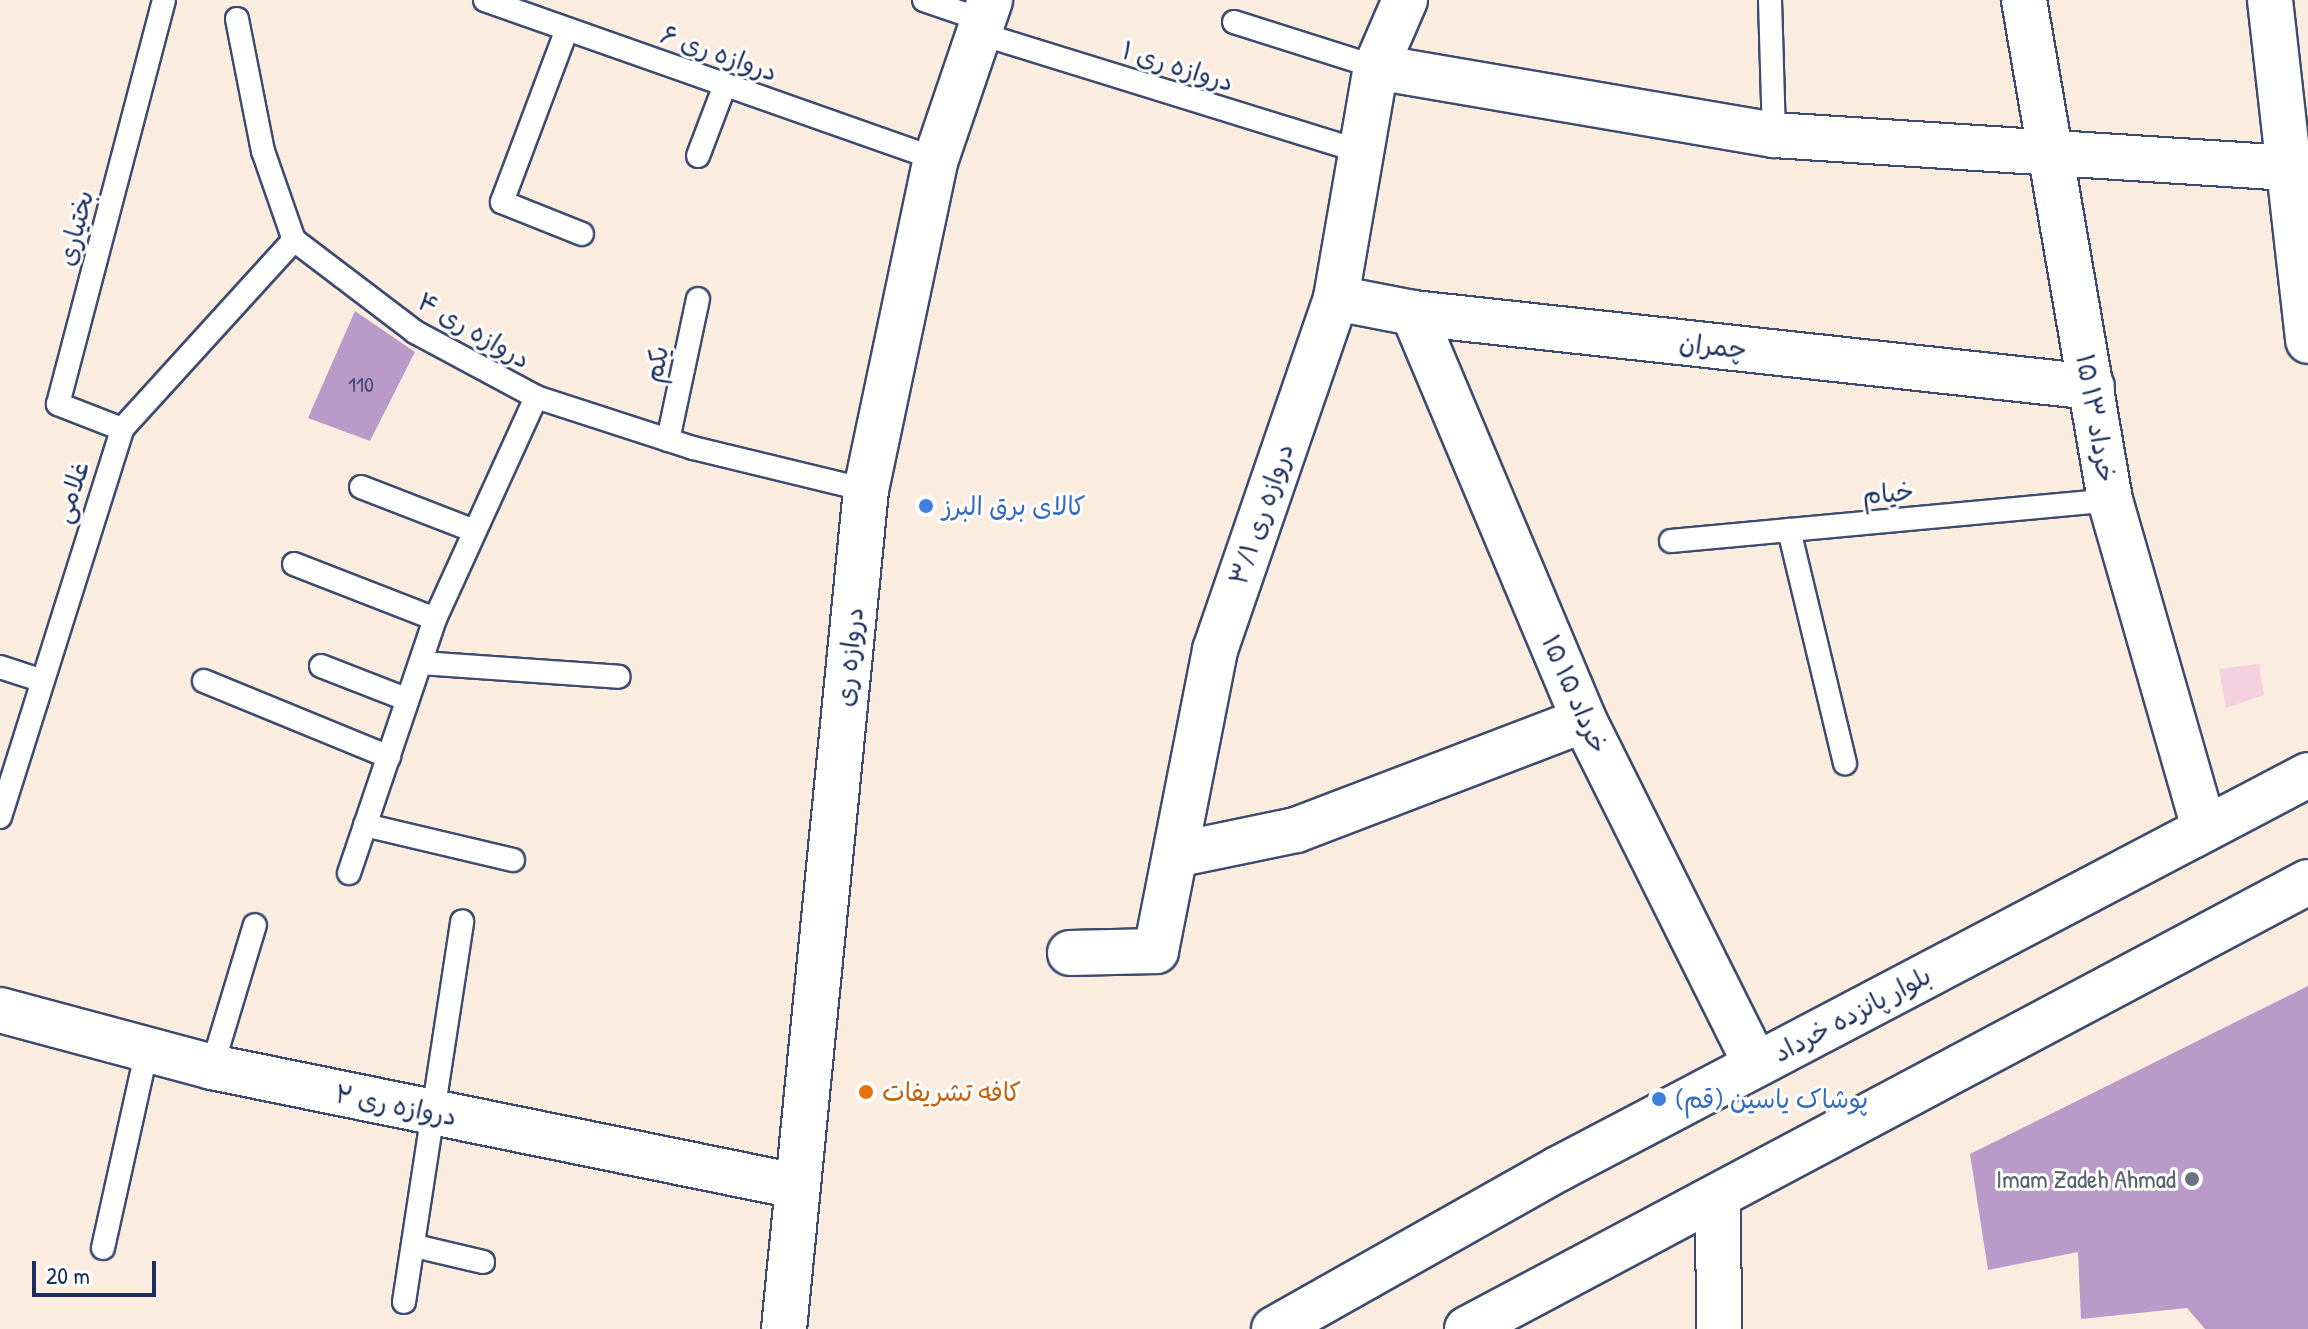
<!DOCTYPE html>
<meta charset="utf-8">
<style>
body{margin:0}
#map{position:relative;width:2308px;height:1329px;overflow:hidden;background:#faeddf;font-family:"Patrick Hand","Playpen Sans Arabic",sans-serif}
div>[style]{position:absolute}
.built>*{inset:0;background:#f4cfde}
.building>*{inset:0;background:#ba9ac9}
.roads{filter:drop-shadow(2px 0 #3c4c71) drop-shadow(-2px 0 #3c4c71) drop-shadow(0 2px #3c4c71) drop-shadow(0 -2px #3c4c71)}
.service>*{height:22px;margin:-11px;padding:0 11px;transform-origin:11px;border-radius:11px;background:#fff}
.minor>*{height:44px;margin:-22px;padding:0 22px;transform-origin:22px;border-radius:22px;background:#fff}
.secondary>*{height:44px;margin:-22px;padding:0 22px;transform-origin:22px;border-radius:22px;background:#fff}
.primary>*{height:44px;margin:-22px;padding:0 22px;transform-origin:22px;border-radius:22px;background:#fff}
.dots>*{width:22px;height:22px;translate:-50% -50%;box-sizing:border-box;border:4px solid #fff;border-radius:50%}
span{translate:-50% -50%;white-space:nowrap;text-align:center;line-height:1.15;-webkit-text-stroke:6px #fff;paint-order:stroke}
.number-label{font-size:22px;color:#434a79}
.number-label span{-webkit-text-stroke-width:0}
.street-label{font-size:26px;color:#1b2f5e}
.shop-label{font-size:26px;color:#366cbe}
.left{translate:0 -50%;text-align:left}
.food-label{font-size:26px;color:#c56008}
.worship-label{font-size:26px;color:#5b616d}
.right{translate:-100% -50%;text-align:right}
.scale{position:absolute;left:32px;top:1261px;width:124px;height:36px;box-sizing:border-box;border:4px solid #1b2f5e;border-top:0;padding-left:10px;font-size:24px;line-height:28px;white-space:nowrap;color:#1b2f5e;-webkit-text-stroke:6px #fff;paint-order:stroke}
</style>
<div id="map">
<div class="built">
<i style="clip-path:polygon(2259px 664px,2264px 695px,2226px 708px,2219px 669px)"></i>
</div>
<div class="building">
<i style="clip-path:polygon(355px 311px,415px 352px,370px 441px,308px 418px)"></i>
<i style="clip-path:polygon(2308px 986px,2308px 1329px,2205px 1329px,2187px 1308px,2081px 1319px,2078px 1252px,1988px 1270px,1970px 1154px)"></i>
</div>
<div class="roads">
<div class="service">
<i style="left:485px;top:0;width:478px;rotate:19.4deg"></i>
<i style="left:924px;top:0;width:61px;rotate:19deg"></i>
<i style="left:1770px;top:0;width:135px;rotate:88.3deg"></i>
<i style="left:237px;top:19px;width:135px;rotate:78.9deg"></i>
<i style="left:263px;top:151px;width:94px;rotate:70.8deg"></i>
<i style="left:294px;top:240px;width:152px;rotate:37.2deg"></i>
<i style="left:415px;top:332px;width:137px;rotate:28.2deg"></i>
<i style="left:536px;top:397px;width:165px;rotate:18deg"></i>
<i style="left:693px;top:448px;width:178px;rotate:13.6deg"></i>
<i style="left:1234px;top:22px;width:149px;rotate:17.6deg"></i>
<i style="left:567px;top:29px;width:185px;rotate:110.6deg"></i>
<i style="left:502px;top:202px;width:86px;rotate:21.8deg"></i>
<i style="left:978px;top:33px;width:402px;rotate:17.2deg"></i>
<i style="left:698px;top:156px;width:76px;rotate:-69.2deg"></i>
<i style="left:122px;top:429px;width:69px;rotate:-158.7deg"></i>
<i style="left:58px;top:404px;width:418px;rotate:-75.3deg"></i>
<i style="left:668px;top:440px;width:144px;rotate:-78deg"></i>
<i style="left:361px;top:487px;width:119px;rotate:21.2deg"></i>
<i style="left:1789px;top:530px;width:240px;rotate:76.5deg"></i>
<i style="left:1671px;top:541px;width:441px;rotate:-5.3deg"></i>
<i style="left:294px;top:564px;width:151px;rotate:21.3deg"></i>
<i style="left:421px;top:663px;width:198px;rotate:4deg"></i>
<i style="left:321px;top:666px;width:93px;rotate:21.3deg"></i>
<i style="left:0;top:667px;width:40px;rotate:18deg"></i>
<i style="left:204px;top:681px;width:200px;rotate:22.3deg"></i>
<i style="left:0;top:817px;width:407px;rotate:-72.5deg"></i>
<i style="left:122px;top:429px;width:256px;rotate:-47.7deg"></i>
<i style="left:365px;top:825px;width:152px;rotate:13.3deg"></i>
<i style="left:349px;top:873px;width:268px;rotate:-71.3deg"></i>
<i style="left:435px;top:619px;width:244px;rotate:-65.5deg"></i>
<i style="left:212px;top:1067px;width:148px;rotate:-73.2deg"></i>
<i style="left:415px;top:1246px;width:70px;rotate:13.2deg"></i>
<i style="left:103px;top:1248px;width:203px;rotate:-77.5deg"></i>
<i style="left:404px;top:1302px;width:385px;rotate:-81.3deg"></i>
</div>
<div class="minor">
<i style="left:2024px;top:0;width:507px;rotate:80.24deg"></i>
<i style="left:2110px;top:500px;width:341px;rotate:74deg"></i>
<i style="left:2270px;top:0;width:343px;rotate:83.6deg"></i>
<i style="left:1376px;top:67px;width:404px;rotate:9.7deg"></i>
<i style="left:1774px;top:135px;width:515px;rotate:3.67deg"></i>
<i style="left:1336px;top:298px;width:78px;rotate:11deg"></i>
<i style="left:1413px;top:313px;width:683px;rotate:6.22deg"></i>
<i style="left:1413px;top:313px;width:441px;rotate:67.2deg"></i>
<i style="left:1584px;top:720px;width:385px;rotate:63.5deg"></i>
<i style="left:1180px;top:854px;width:118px;rotate:-11.7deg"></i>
<i style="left:1296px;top:830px;width:308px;rotate:-20.9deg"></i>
<i style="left:1070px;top:953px;width:86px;rotate:-1.3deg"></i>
<i style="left:1156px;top:951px;width:307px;rotate:-78.9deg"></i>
<i style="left:1215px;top:650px;width:372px;rotate:-71deg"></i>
<i style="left:1336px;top:298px;width:234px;rotate:-80.2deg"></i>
<i style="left:1376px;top:67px;width:73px;rotate:-66.6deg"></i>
<i style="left:0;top:1010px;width:220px;rotate:15deg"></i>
<i style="left:212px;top:1067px;width:596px;rotate:11.52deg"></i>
<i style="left:1718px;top:1196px;width:133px;rotate:89.6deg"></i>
</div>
<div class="secondary">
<i style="left:784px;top:1329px;width:843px;rotate:-84.42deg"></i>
<i style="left:866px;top:490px;width:338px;rotate:-78.1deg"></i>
<i style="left:936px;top:159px;width:168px;rotate:-71.2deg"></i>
</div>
<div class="primary">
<i style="left:1274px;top:1329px;width:326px;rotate:-29.4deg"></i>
<i style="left:1558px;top:1169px;width:847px;rotate:-27.71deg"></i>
<i style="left:1467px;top:1329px;width:952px;rotate:-27.99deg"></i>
</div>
</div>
<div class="dots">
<i style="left:926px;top:506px;background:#3f7fe0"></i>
<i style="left:866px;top:1092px;background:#e8710a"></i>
<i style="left:1659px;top:1099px;background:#3f7fe0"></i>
<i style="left:2192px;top:1179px;background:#6b7280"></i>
</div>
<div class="number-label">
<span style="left:361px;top:385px">110</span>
</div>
<div class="street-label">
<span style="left:719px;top:53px;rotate:19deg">دروازه ری ۶</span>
<span style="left:1178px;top:66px;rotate:17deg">دروازه ری ۱</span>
<span style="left:75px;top:228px;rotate:-75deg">بختیاری</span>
<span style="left:474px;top:330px;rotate:30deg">دروازه ری ۴</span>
<span style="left:1713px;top:346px;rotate:6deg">چمران</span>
<span style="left:656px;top:364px;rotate:-78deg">یکم</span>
<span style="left:2096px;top:418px;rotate:80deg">۱۵ خرداد ۱۳</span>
<span style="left:71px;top:492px;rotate:-72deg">غلامی</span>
<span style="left:1888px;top:493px;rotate:-5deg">خیام</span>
<span style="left:1261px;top:514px;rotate:-71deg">دروازه ری ۳/۱</span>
<span style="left:849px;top:657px;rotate:-84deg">دروازه ری</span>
<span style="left:1575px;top:694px;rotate:66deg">۱۵ خرداد ۱۵</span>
<span style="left:1852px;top:1014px;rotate:-28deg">بلوار پانزده خرداد</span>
<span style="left:396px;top:1105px;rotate:11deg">دروازه ری ۲</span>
</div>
<div class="shop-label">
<span class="left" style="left:942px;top:506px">کالای برق البرز</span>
<span class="left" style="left:1675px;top:1099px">پوشاک یاسین (قم)</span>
</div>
<div class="food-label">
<span class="left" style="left:882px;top:1092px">کافه تشریفات</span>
</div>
<div class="worship-label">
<span class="right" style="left:2176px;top:1179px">Imam Zadeh Ahmad</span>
</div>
<div class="scale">20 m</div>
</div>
